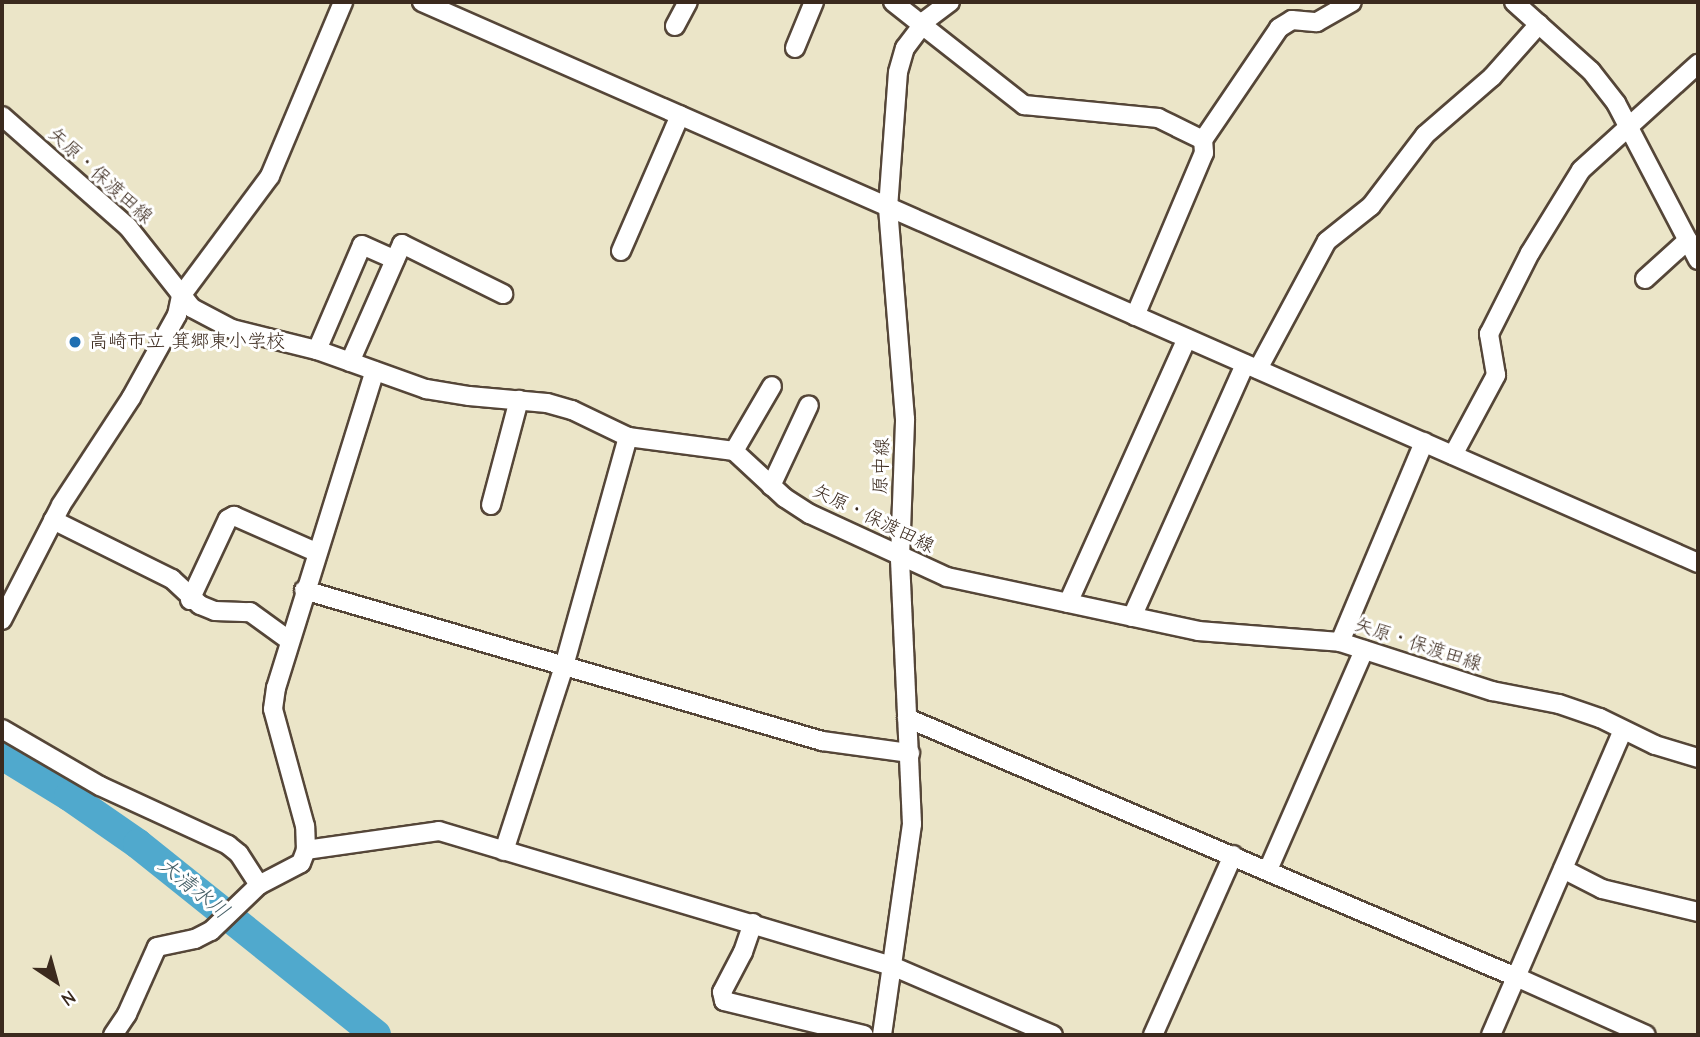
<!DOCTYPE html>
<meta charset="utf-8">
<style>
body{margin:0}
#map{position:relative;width:1700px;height:1037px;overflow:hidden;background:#ebe5c8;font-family:"Comic Neue","Klee One",sans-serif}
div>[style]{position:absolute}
.river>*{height:30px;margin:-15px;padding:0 15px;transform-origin:15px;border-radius:15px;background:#50a9cd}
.roads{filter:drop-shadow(2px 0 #554638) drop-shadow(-2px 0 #554638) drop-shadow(0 2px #554638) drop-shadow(0 -2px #554638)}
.street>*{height:18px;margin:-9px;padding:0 9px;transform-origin:9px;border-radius:9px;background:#fff}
.dots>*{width:19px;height:19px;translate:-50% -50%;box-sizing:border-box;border:4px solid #fff;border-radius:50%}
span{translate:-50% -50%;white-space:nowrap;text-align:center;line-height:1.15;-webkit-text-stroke:6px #fff;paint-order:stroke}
.street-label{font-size:19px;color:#3b2a1e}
.poi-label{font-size:19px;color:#3b2a1e}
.left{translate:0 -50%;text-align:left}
.water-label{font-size:21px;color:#435d64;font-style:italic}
.frame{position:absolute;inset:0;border:4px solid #3b2a1e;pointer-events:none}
.north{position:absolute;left:21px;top:946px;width:70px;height:70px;-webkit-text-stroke:5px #fff;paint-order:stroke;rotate:144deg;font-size:19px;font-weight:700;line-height:28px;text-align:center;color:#3b2a1e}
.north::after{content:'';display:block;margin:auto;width:24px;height:32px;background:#3b2a1e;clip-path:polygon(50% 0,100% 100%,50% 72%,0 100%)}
</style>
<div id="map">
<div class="river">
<i style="left:2px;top:755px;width:79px;rotate:31.5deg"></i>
<i style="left:69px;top:796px;width:84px;rotate:34.8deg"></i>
<i style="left:138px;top:844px;width:305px;rotate:38.7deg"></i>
</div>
<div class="roads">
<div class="street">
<i style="left:422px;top:2px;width:1394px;rotate:23.73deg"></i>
<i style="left:893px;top:2px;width:167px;rotate:38.2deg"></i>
<i style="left:1024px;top:105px;width:135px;rotate:5.5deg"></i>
<i style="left:1158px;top:118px;width:50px;rotate:26.1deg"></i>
<i style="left:1514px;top:2px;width:103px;rotate:41.9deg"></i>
<i style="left:1591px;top:71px;width:41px;rotate:52deg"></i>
<i style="left:1616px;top:103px;width:177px;rotate:62.4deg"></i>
<i style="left:675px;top:26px;width:27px;rotate:-62deg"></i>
<i style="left:795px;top:48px;width:50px;rotate:-67.6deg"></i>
<i style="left:2px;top:116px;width:168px;rotate:41.4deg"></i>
<i style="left:128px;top:227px;width:103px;rotate:51.7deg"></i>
<i style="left:192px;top:308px;width:45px;rotate:27.7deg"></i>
<i style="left:232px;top:329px;width:88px;rotate:13.9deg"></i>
<i style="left:317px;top:350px;width:116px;rotate:19.7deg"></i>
<i style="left:426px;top:389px;width:44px;rotate:9.2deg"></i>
<i style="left:469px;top:396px;width:78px;rotate:5.1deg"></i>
<i style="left:547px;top:403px;width:26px;rotate:16deg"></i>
<i style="left:572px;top:410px;width:62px;rotate:25.7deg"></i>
<i style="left:628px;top:437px;width:107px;rotate:7.5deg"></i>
<i style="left:734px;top:451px;width:69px;rotate:42.7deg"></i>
<i style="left:785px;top:498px;width:30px;rotate:33deg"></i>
<i style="left:810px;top:514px;width:151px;rotate:24.7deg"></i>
<i style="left:947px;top:577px;width:257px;rotate:12.1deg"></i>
<i style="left:1198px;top:631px;width:142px;rotate:4.4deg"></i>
<i style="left:1340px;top:642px;width:160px;rotate:17.9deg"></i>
<i style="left:1492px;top:691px;width:68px;rotate:11deg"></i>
<i style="left:1559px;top:704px;width:43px;rotate:18.9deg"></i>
<i style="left:1600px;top:718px;width:61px;rotate:26.1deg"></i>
<i style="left:1655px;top:745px;width:45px;rotate:16.8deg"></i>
<i style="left:621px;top:251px;width:148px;rotate:-66.5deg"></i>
<i style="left:1645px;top:279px;width:58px;rotate:-42.2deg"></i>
<i style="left:1135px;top:316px;width:177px;rotate:-67.1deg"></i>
<i style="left:1204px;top:153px;width:13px;rotate:-94deg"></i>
<i style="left:1203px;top:140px;width:135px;rotate:-55.8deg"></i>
<i style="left:1279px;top:28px;width:15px;rotate:-32deg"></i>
<i style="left:1292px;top:20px;width:25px;rotate:5deg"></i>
<i style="left:1317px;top:22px;width:40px;rotate:-29.7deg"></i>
<i style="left:317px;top:350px;width:114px;rotate:-66.8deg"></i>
<i style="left:362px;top:245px;width:36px;rotate:24deg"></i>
<i style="left:350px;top:362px;width:129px;rotate:-66.2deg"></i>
<i style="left:402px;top:244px;width:113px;rotate:26.3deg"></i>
<i style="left:1258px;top:369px;width:145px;rotate:-61.7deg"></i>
<i style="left:1327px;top:241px;width:56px;rotate:-38.5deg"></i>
<i style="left:1371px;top:206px;width:89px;rotate:-52.7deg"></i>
<i style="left:1425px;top:135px;width:89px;rotate:-40.9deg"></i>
<i style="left:1492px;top:77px;width:71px;rotate:-48.4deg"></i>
<i style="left:734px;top:451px;width:75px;rotate:-59.7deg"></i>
<i style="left:1453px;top:455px;width:91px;rotate:-61.7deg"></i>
<i style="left:1496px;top:375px;width:42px;rotate:-99.7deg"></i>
<i style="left:1489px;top:334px;width:91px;rotate:-63.2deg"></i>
<i style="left:1530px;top:253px;width:97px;rotate:-58.4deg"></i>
<i style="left:1581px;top:170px;width:158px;rotate:-42.2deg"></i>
<i style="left:771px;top:486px;width:89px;rotate:-64.9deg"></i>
<i style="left:491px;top:505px;width:109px;rotate:-75.1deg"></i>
<i style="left:53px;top:520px;width:133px;rotate:26.4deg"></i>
<i style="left:172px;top:579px;width:38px;rotate:43deg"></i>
<i style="left:200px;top:605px;width:16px;rotate:22deg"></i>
<i style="left:215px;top:611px;width:35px;rotate:2deg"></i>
<i style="left:250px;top:612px;width:49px;rotate:35.9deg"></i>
<i style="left:304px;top:590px;width:540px;rotate:16.25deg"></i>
<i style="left:822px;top:741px;width:89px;rotate:7.8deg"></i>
<i style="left:190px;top:600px;width:89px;rotate:-64.9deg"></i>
<i style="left:228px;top:519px;width:7px;rotate:-27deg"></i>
<i style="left:234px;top:516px;width:90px;rotate:23.7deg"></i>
<i style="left:1068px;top:603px;width:290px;rotate:-65.8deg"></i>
<i style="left:1132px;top:617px;width:277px;rotate:-65.9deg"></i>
<i style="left:2px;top:620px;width:129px;rotate:-62.8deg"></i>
<i style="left:61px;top:505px;width:128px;rotate:-56.8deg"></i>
<i style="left:131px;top:398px;width:95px;rotate:-61deg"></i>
<i style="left:177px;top:315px;width:19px;rotate:-78deg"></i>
<i style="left:181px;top:296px;width:149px;rotate:-53.4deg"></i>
<i style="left:270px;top:176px;width:189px;rotate:-67.2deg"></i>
<i style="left:1340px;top:642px;width:217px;rotate:-67.2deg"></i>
<i style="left:907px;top:718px;width:662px;rotate:23.04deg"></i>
<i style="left:1516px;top:977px;width:142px;rotate:24deg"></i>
<i style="left:2px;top:729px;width:113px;rotate:30.2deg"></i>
<i style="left:100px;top:786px;width:141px;rotate:24.7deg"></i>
<i style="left:228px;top:845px;width:14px;rotate:39deg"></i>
<i style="left:239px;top:854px;width:37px;rotate:57deg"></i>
<i style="left:306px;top:850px;width:134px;rotate:-8.1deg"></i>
<i style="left:439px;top:831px;width:473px;rotate:16.6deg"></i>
<i style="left:892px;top:966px;width:175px;rotate:23.2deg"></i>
<i style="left:504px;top:851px;width:194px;rotate:-72deg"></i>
<i style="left:564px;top:666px;width:238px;rotate:-74.4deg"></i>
<i style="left:1563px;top:869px;width:44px;rotate:27.1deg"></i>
<i style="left:1602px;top:889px;width:99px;rotate:13.5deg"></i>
<i style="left:1268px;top:870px;width:240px;rotate:-66.4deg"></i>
<i style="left:753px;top:923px;width:31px;rotate:109deg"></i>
<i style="left:743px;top:952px;width:45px;rotate:117.7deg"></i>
<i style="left:722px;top:992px;width:9px;rotate:77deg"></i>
<i style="left:724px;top:1001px;width:144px;rotate:13.7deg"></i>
<i style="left:113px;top:1035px;width:25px;rotate:-56deg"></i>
<i style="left:127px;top:1014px;width:73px;rotate:-65.9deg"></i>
<i style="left:157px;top:947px;width:39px;rotate:-12deg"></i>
<i style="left:195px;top:939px;width:18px;rotate:-27deg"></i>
<i style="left:211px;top:931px;width:66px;rotate:-43.8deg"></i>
<i style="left:259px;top:885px;width:47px;rotate:-27.6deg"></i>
<i style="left:301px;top:863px;width:14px;rotate:-69deg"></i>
<i style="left:306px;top:850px;width:24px;rotate:-92deg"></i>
<i style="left:305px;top:826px;width:121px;rotate:-105.3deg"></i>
<i style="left:273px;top:709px;width:21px;rotate:-82deg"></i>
<i style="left:276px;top:688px;width:332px;rotate:-72.7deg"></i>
<i style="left:882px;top:1035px;width:213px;rotate:-81.9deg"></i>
<i style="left:912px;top:824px;width:266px;rotate:-92.6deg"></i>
<i style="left:900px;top:558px;width:139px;rotate:-87.9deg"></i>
<i style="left:905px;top:419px;width:212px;rotate:-94.6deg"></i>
<i style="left:888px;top:208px;width:136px;rotate:-85.8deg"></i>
<i style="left:898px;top:72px;width:25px;rotate:-74deg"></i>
<i style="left:905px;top:48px;width:35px;rotate:-53deg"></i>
<i style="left:926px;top:20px;width:30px;rotate:-37deg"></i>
<i style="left:1153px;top:1035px;width:197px;rotate:-66deg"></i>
<i style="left:1491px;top:1035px;width:332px;rotate:-66.6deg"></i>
</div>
</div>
<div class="dots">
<i style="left:75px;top:342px;background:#1f6fb2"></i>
</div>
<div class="street-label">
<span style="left:100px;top:176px;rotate:42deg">矢原・保渡田線</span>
<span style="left:882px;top:466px;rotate:-88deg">原中線</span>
<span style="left:873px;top:519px;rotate:26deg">矢原・保渡田線</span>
<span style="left:1418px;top:645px;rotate:18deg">矢原・保渡田線</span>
</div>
<div class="poi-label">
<span class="left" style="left:89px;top:342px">高崎市立 箕郷東小学校</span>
</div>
<div class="water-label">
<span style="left:194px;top:888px;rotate:39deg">大清水川</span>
</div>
<div class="frame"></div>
<div class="north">N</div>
</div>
